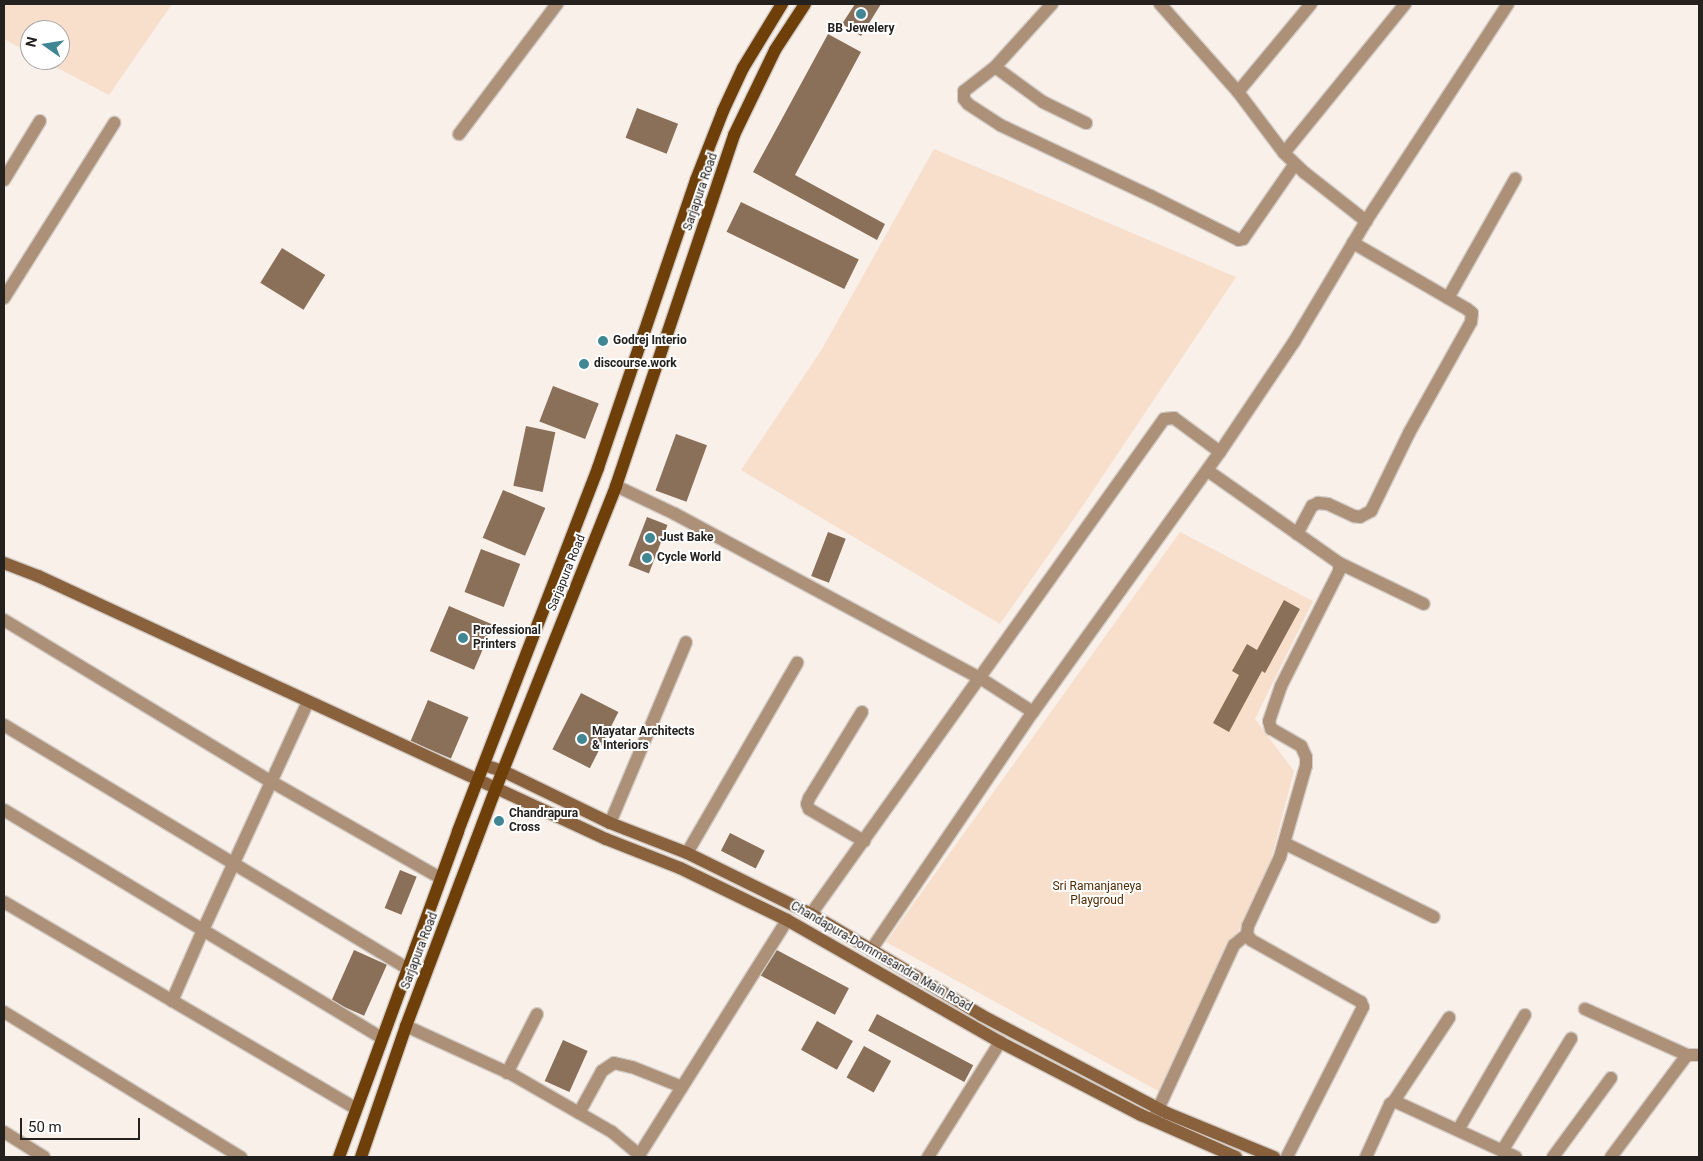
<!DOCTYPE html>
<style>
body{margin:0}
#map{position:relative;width:1703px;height:1161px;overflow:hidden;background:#f8f0e9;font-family:Roboto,sans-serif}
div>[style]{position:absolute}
.green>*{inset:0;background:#f7dfcc}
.building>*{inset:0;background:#8a6f59;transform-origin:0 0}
.roads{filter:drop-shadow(1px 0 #d2cbc5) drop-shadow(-1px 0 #d2cbc5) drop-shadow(0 1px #d2cbc5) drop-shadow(0 -1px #d2cbc5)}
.street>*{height:12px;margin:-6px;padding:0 6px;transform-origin:6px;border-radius:6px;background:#ac9078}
.secondary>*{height:12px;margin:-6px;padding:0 6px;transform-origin:6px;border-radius:6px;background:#89613d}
.primary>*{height:12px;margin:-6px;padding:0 6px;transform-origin:6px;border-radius:6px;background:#6f3f09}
.dots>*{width:14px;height:14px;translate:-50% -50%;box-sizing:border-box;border:2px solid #fff;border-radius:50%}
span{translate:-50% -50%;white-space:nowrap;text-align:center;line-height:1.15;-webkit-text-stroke:4px #fff;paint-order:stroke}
.poi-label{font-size:12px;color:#24211f;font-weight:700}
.left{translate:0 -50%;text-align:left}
.street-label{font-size:12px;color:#24211f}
.park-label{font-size:12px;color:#512a00}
.frame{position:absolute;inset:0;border:5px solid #24211f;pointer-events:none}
.north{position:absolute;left:20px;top:20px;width:50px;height:50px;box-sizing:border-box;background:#fff;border:1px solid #a7a6a5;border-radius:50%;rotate:283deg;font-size:14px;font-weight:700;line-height:20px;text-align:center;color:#24211f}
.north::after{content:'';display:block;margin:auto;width:18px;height:22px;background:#418693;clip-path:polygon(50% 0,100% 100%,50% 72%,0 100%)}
.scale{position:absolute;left:20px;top:1118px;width:120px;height:22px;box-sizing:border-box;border:2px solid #24211f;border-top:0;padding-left:6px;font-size:15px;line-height:18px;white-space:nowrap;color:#24211f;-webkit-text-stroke:4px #fff;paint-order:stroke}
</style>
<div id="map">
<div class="green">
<i style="clip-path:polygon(4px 4px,172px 4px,109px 95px,42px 60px,60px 60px,60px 30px,30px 30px,30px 53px,4px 39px)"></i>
<i style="clip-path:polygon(934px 149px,1236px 277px,1082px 507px,1000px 624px,741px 470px,822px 349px)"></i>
<i style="clip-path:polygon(1180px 532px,1313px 601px,1255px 719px,1294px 771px,1269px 868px,1160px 1092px,886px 942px)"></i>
</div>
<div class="building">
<i style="clip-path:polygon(855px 4px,881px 4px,861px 36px,842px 24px)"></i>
<i style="clip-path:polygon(828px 34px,861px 52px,795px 175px,885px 224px,877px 240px,753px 172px)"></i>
<i style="left:637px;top:108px;width:44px;height:32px;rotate:21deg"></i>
<i style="left:741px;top:202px;width:131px;height:33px;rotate:26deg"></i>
<i style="left:282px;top:248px;width:51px;height:41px;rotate:32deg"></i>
<i style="left:553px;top:386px;width:49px;height:38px;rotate:21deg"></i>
<i style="left:526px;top:426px;width:30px;height:61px;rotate:12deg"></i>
<i style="left:676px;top:434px;width:33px;height:60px;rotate:20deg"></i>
<i style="left:503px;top:490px;width:46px;height:52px;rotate:23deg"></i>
<i style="left:647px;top:517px;width:22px;height:52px;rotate:21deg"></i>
<i style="left:828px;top:532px;width:19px;height:47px;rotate:21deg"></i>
<i style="left:481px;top:549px;width:42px;height:46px;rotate:21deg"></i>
<i style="clip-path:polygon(1284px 600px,1300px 609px,1265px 673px,1262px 671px,1229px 732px,1213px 723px,1239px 675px,1232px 671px,1247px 644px,1257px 650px)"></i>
<i style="left:449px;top:606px;width:48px;height:49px;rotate:23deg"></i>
<i style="left:581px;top:693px;width:42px;height:63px;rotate:27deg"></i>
<i style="left:428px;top:700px;width:44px;height:45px;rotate:23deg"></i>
<i style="left:730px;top:833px;width:39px;height:20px;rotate:27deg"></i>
<i style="left:400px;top:870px;width:18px;height:41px;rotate:22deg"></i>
<i style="left:773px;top:948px;width:86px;height:30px;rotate:28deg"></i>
<i style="left:354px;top:950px;width:36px;height:56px;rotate:24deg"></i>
<i style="left:877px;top:1014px;width:109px;height:19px;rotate:28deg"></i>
<i style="left:817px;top:1021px;width:41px;height:33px;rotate:29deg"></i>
<i style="left:563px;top:1040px;width:27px;height:45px;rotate:24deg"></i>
<i style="left:864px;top:1046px;width:31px;height:36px;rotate:29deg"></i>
</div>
<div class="roads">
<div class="street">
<i style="left:1052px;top:4px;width:85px;rotate:132.1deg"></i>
<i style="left:995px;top:67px;width:39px;rotate:142deg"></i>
<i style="left:964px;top:91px;width:8px;rotate:90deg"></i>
<i style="left:964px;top:99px;width:6px;rotate:51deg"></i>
<i style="left:968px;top:104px;width:38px;rotate:33deg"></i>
<i style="left:1000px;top:125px;width:167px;rotate:25.2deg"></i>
<i style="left:1151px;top:196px;width:98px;rotate:26.6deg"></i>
<i style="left:1239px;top:240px;width:4px;rotate:-14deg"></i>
<i style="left:1243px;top:239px;width:91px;rotate:-55.3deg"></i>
<i style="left:1160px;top:4px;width:118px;rotate:48.4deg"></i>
<i style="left:1238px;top:92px;width:76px;rotate:53deg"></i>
<i style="left:1284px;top:153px;width:29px;rotate:44deg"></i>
<i style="left:1305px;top:173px;width:78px;rotate:38.2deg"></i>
<i style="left:995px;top:67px;width:59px;rotate:36.1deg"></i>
<i style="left:1043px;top:102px;width:48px;rotate:26deg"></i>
<i style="left:1238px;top:92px;width:114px;rotate:-50.3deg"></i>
<i style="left:459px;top:134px;width:163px;rotate:-53deg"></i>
<i style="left:1284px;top:153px;width:192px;rotate:-50.9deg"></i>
<i style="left:4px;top:180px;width:69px;rotate:-58.6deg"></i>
<i style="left:4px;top:298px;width:207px;rotate:-57.8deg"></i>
<i style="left:1448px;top:298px;width:137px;rotate:-60.6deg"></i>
<i style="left:616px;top:486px;width:65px;rotate:25.4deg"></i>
<i style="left:675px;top:514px;width:346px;rotate:28.3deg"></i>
<i style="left:980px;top:678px;width:63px;rotate:32.7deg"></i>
<i style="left:1297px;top:534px;width:32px;rotate:-62deg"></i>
<i style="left:1312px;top:506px;width:7px;rotate:-27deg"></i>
<i style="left:1318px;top:503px;width:10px;rotate:6deg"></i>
<i style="left:1328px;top:504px;width:29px;rotate:25deg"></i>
<i style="left:1354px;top:516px;width:6px;rotate:9deg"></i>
<i style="left:1360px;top:517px;width:13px;rotate:-29deg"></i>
<i style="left:1371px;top:511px;width:87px;rotate:-64deg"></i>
<i style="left:1409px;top:433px;width:127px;rotate:-60.8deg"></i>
<i style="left:1471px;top:322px;width:9px;rotate:-84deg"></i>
<i style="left:1472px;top:313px;width:6px;rotate:-141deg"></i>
<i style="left:1467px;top:309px;width:132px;rotate:-149.9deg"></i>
<i style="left:1339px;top:563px;width:94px;rotate:25.8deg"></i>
<i style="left:4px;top:620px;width:313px;rotate:31.2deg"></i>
<i style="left:272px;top:782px;width:193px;rotate:29.7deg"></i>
<i style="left:862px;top:712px;width:101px;rotate:121.6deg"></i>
<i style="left:809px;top:798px;width:6px;rotate:108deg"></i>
<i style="left:807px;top:804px;width:5px;rotate:68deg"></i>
<i style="left:809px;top:809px;width:64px;rotate:30.2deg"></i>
<i style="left:4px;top:725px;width:471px;rotate:31.1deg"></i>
<i style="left:4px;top:810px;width:441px;rotate:31.1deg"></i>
<i style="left:610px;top:823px;width:196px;rotate:-67.2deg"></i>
<i style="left:1284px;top:843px;width:167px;rotate:26.3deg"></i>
<i style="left:687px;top:853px;width:220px;rotate:-59.9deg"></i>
<i style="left:4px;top:902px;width:407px;rotate:30.4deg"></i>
<i style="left:811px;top:914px;width:608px;rotate:-54.51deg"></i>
<i style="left:1164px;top:419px;width:10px;rotate:-6deg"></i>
<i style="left:1174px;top:418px;width:57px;rotate:36.5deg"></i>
<i style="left:1247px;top:934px;width:7px;rotate:56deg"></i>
<i style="left:1251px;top:940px;width:126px;rotate:29.4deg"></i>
<i style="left:1361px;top:1002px;width:5px;rotate:68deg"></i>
<i style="left:1363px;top:1007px;width:168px;rotate:116.9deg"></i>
<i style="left:871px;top:950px;width:288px;rotate:-55.8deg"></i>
<i style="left:1033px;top:712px;width:320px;rotate:-54.3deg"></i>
<i style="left:1220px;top:452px;width:133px;rotate:-56.1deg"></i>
<i style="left:1294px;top:342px;width:141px;rotate:-59.2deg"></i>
<i style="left:1366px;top:221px;width:259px;rotate:-56.8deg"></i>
<i style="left:172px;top:1001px;width:77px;rotate:-66.4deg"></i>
<i style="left:203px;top:930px;width:251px;rotate:-65.3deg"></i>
<i style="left:1585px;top:1009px;width:112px;rotate:24.3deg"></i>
<i style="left:4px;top:1012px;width:278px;rotate:31.5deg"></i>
<i style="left:406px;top:1026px;width:118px;rotate:24.6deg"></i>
<i style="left:513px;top:1075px;width:114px;rotate:29.9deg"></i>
<i style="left:612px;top:1132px;width:35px;rotate:40deg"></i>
<i style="left:507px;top:1073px;width:66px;rotate:-63deg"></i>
<i style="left:1394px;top:1101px;width:100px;rotate:-56.5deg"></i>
<i style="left:579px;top:1113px;width:48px;rotate:-61.3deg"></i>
<i style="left:602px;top:1071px;width:14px;rotate:-34deg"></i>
<i style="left:614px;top:1063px;width:18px;rotate:13deg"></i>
<i style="left:632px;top:1067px;width:54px;rotate:21.8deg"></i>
<i style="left:1154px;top:1118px;width:191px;rotate:-65.2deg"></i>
<i style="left:1234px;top:945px;width:17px;rotate:-40deg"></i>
<i style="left:1247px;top:934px;width:8px;rotate:-83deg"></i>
<i style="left:1248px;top:926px;width:76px;rotate:-65.1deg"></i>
<i style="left:1280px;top:857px;width:95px;rotate:-74.1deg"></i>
<i style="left:1306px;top:766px;width:9px;rotate:-90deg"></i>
<i style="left:1306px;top:757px;width:12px;rotate:-114deg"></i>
<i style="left:1301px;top:746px;width:34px;rotate:-150deg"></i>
<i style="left:1271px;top:729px;width:8px;rotate:-104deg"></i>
<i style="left:1269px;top:721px;width:37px;rotate:-71deg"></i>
<i style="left:1281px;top:686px;width:129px;rotate:-63.2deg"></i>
<i style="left:1339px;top:571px;width:8px;rotate:-90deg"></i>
<i style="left:1339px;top:563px;width:160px;rotate:-144.9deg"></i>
<i style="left:1458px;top:1130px;width:133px;rotate:-59.8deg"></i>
<i style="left:4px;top:1132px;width:47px;rotate:32deg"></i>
<i style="left:1502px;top:1151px;width:132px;rotate:-58.4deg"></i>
<i style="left:638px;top:1157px;width:280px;rotate:-57.8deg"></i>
<i style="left:928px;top:1157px;width:136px;rotate:-57.9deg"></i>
<i style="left:1366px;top:1157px;width:58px;rotate:-65.6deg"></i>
<i style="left:1390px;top:1104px;width:5px;rotate:-37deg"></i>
<i style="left:1394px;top:1101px;width:134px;rotate:24.7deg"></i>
<i style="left:1553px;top:1157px;width:98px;rotate:-53.7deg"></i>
<i style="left:1611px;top:1157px;width:127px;rotate:-53.3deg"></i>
<i style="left:1687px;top:1055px;width:12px"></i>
</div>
<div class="secondary">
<i style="left:4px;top:563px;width:36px;rotate:21deg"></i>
<i style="left:38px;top:576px;width:626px;rotate:24.85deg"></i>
<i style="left:606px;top:839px;width:79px;rotate:21.4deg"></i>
<i style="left:680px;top:868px;width:119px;rotate:25.9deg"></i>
<i style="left:787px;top:920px;width:245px;rotate:29.8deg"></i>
<i style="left:1000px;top:1042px;width:159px;rotate:27.4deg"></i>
<i style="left:1141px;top:1115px;width:104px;rotate:23.9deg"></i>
<i style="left:484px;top:765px;width:20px;rotate:18deg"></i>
<i style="left:503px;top:771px;width:119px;rotate:25.9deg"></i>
<i style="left:610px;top:823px;width:83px;rotate:21.3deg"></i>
<i style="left:687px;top:853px;width:138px;rotate:26.2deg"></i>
<i style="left:811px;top:914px;width:198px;rotate:30.7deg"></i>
<i style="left:981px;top:1015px;width:210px;rotate:27.8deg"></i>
<i style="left:1167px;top:1113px;width:116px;rotate:22.4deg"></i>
</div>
<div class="primary">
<i style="left:339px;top:1157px;width:347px;rotate:-69.9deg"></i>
<i style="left:458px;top:831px;width:389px;rotate:-68.9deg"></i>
<i style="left:598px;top:468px;width:304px;rotate:-71.2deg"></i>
<i style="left:696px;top:180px;width:74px;rotate:-68.6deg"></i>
<i style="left:723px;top:111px;width:47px;rotate:-65.1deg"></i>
<i style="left:743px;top:68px;width:75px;rotate:-58.6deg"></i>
<i style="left:361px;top:1157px;width:139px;rotate:-71deg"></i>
<i style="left:406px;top:1026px;width:254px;rotate:-69.3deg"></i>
<i style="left:496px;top:788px;width:325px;rotate:-68.3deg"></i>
<i style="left:616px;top:486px;width:370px;rotate:-71.4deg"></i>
<i style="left:734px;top:135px;width:94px;rotate:-64.2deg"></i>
<i style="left:775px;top:50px;width:55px;rotate:-56.9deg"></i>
</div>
</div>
<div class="dots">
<i style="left:861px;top:14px;background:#418693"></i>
<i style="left:603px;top:341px;background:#418693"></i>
<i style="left:584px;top:364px;background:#418693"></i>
<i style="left:650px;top:538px;background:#418693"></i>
<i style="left:647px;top:558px;background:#418693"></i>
<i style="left:463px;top:638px;background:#418693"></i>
<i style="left:582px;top:739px;background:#418693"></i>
<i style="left:499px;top:821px;background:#418693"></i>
</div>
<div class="poi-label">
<span style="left:861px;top:29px">BB Jewelery</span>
<span class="left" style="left:613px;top:341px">Godrej Interio</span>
<span class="left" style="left:594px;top:364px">discourse.work</span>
<span class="left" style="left:660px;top:538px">Just Bake</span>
<span class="left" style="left:657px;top:558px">Cycle World</span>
<span class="left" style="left:473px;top:638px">Professional<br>Printers</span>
<span class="left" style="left:592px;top:739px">Mayatar Architects<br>&amp; Interiors</span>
<span class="left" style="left:509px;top:821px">Chandrapura<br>Cross</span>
</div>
<div class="street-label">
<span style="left:701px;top:192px;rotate:-71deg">Sarjapura Road</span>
<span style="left:567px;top:573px;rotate:-68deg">Sarjapura Road</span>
<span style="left:420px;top:951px;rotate:-69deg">Sarjapura Road</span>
<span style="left:881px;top:957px;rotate:30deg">Chandapura-Dommasandra Main Road</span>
</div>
<div class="park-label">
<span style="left:1097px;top:894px">Sri Ramanjaneya<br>Playgroud</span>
</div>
<div class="frame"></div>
<div class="north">N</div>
<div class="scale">50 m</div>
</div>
